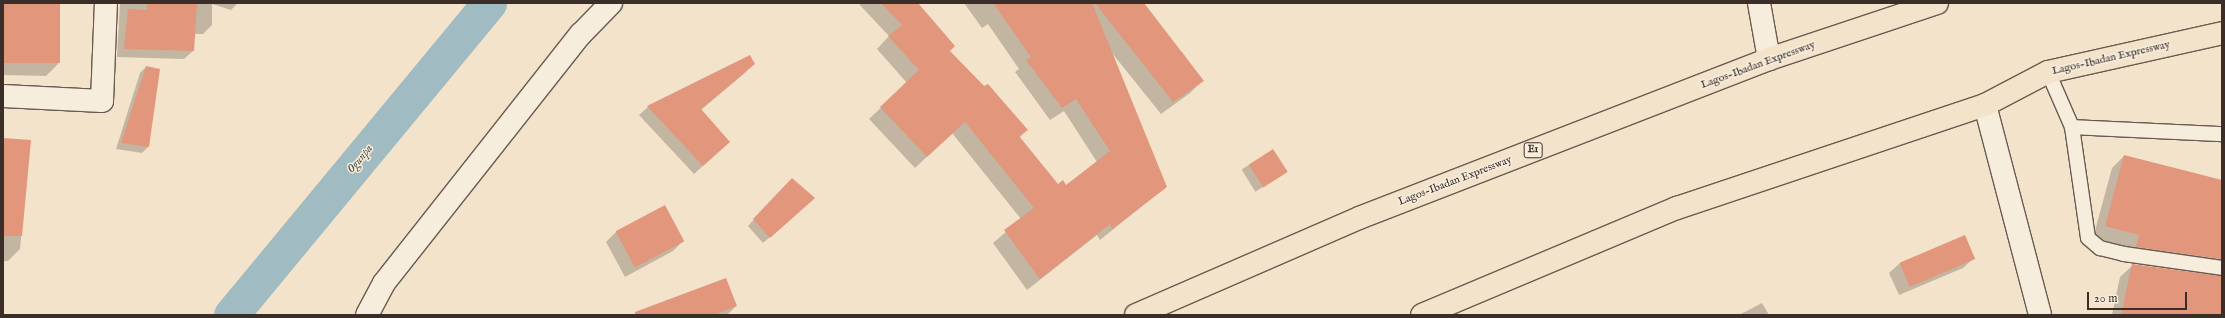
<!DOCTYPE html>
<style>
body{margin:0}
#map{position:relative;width:2225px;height:318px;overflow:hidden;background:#f3e3cb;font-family:"IM FELL English",serif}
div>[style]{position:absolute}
.shadow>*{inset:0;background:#0003;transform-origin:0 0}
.canal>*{height:35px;margin:-17.5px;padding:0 17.5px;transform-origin:17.5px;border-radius:17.5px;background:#a0bbc1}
.building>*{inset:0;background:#e2967c;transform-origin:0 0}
.roads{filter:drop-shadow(1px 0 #695b51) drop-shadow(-1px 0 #695b51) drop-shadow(0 1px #695b51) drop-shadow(0 -1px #695b51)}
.lane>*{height:14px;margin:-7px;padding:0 7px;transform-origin:7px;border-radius:7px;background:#f7eddd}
.street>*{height:22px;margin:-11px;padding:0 11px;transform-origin:11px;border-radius:11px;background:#f7eddd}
.highway>*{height:22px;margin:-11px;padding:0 11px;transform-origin:11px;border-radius:11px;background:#f3e3cb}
span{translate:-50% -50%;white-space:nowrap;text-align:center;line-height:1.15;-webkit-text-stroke:3px #f7eddd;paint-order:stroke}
.shield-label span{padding:1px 3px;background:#f7eddd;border:1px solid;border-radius:3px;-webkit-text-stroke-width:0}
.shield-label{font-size:10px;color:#3b2e28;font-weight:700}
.street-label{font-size:11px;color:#3b2e28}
.water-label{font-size:12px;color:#54514e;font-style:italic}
.frame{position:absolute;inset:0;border:4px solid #3b2e28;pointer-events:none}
.scale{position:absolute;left:2087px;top:292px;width:100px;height:18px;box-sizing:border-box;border:2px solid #3b2e28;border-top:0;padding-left:5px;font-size:12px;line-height:14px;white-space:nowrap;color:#3b2e28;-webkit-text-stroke:3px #f7eddd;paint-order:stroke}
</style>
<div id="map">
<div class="shadow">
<i style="clip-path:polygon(3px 3px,59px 3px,58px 64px,46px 76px,3px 75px)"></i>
<i style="clip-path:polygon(120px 3px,238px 3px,231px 10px,212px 4px,212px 25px,203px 34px,194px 34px,193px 51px,184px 59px,117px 57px)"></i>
<i style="clip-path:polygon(858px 3px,916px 3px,949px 51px,1027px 130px,1019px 138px,1058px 185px,1066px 186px,1097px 162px,1064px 111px,1050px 120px,1015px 72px,1019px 69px,988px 24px,982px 28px,964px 3px,1143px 3px,1179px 54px,1182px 52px,1202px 81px,1190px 93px,1161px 114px,1112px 53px,1166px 187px,1100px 240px,1097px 235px,1027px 290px,993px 243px,1021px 219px,952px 133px,915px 168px,869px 119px,907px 83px,877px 49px,889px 36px)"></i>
<i style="clip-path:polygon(749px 56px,746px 72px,701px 110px,729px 142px,694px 174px,639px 115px,648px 107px)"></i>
<i style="clip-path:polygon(146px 67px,148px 147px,142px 153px,116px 149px,140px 73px)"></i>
<i style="clip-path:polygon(3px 139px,30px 141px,20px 249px,8px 261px,3px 261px)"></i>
<i style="left:1273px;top:150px;width:26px;height:37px;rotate:58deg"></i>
<i style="clip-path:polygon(2124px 156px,2222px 181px,2222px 315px,2112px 315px,2120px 277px,2133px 265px,2217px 277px,2216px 274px,2124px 259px,2127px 247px,2093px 238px,2112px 168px)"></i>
<i style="clip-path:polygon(786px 185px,808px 204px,763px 243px,748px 226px)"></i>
<i style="clip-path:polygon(616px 232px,683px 241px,673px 251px,625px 277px,606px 242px)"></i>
<i style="clip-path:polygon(1974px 258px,1963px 268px,1899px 295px,1889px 273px,1900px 263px)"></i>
<i style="clip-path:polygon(1762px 303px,1769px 315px,1739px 315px)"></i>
<i style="clip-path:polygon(736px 306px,727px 315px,638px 315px)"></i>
</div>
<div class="canal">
<i style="left:231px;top:315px;width:405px;rotate:-50.4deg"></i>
</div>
<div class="building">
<i style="left:3px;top:3px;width:57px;height:60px"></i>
<i style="clip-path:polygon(147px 3px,197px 3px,194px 51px,124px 49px,128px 9px,147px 10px)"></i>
<i style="clip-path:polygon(881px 3px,918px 3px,955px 46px,950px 51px,984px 86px,988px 84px,1028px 130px,1019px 136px,1058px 184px,1063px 180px,1066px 185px,1110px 151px,1076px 99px,1062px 108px,1026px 60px,1031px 57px,993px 3px,1092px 3px,1167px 187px,1112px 229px,1110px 224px,1040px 279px,1004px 230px,1034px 208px,965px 122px,927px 157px,880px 107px,919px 70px,888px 36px,902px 25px)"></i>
<i style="clip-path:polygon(1095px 3px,1144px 3px,1204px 81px,1173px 102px)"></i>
<i style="clip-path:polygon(750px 55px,755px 64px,701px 109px,730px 142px,703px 166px,647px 106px)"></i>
<i style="clip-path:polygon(146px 66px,160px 69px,149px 147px,121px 143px)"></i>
<i style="clip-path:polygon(3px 138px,31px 140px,22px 236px,3px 236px)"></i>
<i style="left:1273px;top:149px;width:27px;height:29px;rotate:57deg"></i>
<i style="clip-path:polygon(2124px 155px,2222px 180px,2222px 259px,2136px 247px,2139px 235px,2105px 226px)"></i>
<i style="clip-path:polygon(792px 178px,815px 198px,770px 238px,753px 219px)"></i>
<i style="left:665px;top:205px;width:41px;height:56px;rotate:62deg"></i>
<i style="left:1965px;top:235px;width:26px;height:71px;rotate:67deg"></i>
<i style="clip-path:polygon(2132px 264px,2222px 276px,2222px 315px,2121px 315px)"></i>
<i style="clip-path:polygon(726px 278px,737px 306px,713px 315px,635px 315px,635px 312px)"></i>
</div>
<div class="roads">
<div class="lane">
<i style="left:2048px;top:72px;width:60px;rotate:66.4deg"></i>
<i style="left:2072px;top:127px;width:112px;rotate:81.8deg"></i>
<i style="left:2088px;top:238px;width:16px;rotate:40deg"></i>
<i style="left:2100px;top:248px;width:25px;rotate:14deg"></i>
<i style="left:2124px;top:254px;width:99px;rotate:8.1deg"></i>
<i style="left:2072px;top:127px;width:150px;rotate:2.7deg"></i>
</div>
<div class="street">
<i style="left:1759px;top:3px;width:57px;rotate:79.9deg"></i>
<i style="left:3px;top:96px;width:99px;rotate:2.9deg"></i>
<i style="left:102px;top:101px;width:98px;rotate:-87.7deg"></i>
<i style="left:1985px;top:105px;width:217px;rotate:75.3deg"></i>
<i style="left:367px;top:315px;width:36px;rotate:-62deg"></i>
<i style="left:384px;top:283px;width:318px;rotate:-51.7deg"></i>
<i style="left:581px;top:34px;width:43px;rotate:-45.9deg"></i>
</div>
<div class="highway">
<i style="left:1136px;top:315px;width:243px;rotate:-23.5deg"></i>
<i style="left:1359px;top:218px;width:440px;rotate:-21.2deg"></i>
<i style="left:1769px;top:59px;width:177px;rotate:-18.4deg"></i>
<i style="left:1422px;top:315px;width:277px;rotate:-22.8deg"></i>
<i style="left:1677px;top:208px;width:325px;rotate:-18.5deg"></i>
<i style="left:1985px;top:105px;width:71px;rotate:-27.6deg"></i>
<i style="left:2048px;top:72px;width:178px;rotate:-12.6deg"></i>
</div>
</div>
<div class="shield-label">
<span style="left:1533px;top:150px">E1</span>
</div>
<div class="street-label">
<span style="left:2111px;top:58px;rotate:-13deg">Lagos-Ibadan Expressway</span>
<span style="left:1758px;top:65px;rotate:-20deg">Lagos-Ibadan Expressway</span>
<span style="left:1455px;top:181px;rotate:-21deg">Lagos-Ibadan Expressway</span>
</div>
<div class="water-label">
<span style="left:360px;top:159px;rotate:-50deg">Ogunpa</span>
</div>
<div class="frame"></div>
<div class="scale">20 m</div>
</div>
